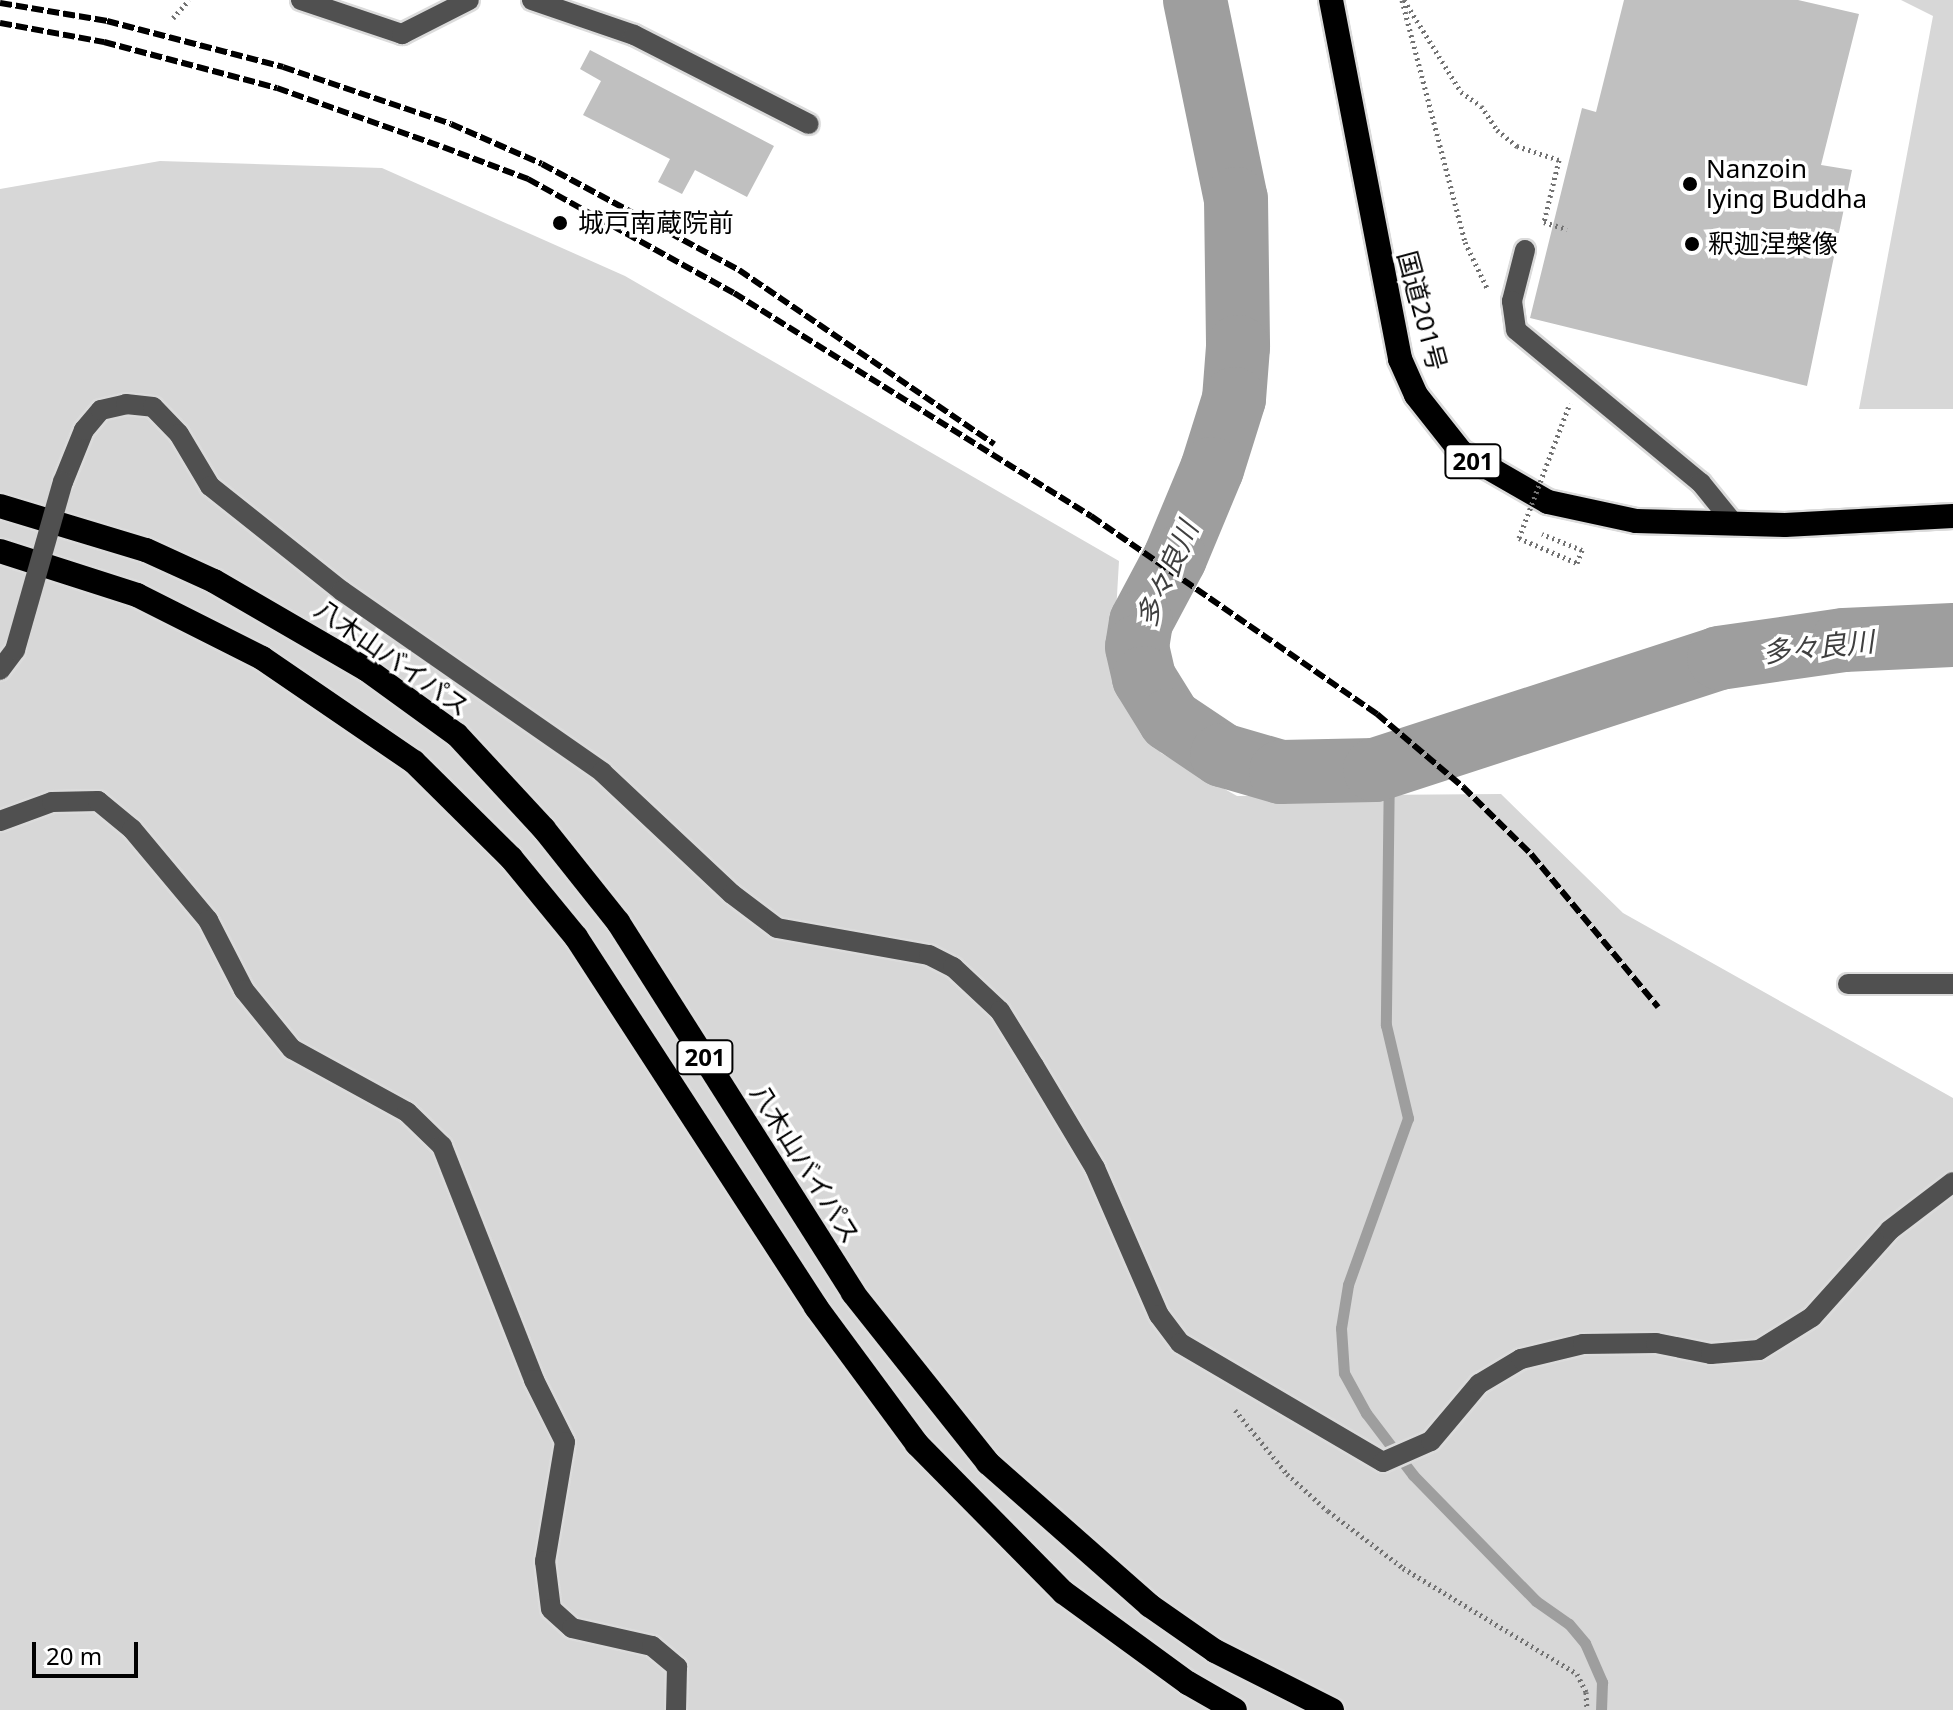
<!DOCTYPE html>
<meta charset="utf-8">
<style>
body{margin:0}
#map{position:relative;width:1953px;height:1710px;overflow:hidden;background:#fff;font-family:"Noto Sans","Noto Sans JP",sans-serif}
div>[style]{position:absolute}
.green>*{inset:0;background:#d7d7d7}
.stream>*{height:11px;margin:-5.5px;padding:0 5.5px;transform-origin:5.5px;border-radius:5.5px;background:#9e9e9e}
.river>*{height:64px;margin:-32px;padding:0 32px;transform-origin:32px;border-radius:32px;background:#9e9e9e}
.building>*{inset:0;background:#c0c0c0}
.path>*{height:5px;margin-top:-2.5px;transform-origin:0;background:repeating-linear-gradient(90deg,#727272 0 2px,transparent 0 6px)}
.roads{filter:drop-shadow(2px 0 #dbdbdb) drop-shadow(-2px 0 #dbdbdb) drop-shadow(0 2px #dbdbdb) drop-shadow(0 -2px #dbdbdb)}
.minor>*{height:20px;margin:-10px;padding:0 10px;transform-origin:10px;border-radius:10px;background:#505050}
.highway>*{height:24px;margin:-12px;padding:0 12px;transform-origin:12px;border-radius:12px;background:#000}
.rail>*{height:6px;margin-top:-3px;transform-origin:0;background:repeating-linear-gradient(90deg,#000 0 12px,transparent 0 16px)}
.path-bridge>*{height:5px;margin-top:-2.5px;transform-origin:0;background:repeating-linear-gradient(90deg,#727272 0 2px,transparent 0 6px)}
.minor-bridge>*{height:20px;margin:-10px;padding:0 10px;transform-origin:10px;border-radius:10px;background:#505050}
.dots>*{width:22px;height:22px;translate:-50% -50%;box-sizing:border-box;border:4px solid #fff;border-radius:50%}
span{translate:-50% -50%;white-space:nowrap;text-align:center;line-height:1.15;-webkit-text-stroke:7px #fff;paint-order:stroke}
.shield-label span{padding:2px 6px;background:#fff;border:2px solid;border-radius:6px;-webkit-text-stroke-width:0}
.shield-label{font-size:24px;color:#000;font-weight:700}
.poi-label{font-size:26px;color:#000}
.left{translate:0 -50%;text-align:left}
.street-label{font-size:26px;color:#000}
.water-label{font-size:28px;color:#3f3f3f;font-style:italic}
.scale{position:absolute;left:32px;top:1642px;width:106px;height:36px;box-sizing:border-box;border:4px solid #000;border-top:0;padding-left:10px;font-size:24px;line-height:28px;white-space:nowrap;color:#000;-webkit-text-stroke:6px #fff;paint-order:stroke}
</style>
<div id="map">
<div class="green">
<i style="clip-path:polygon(1901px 0,1953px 0,1953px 409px,1859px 409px,1933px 16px)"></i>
<i style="clip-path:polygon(160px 161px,382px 168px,625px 276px,1119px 561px,1113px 664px,1161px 753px,1237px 796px,1501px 794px,1623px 913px,1953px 1098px,1953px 1710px,0 1710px,0 189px)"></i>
</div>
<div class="stream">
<i style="left:1389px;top:765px;width:260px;rotate:90.7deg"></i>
<i style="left:1386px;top:1025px;width:96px;rotate:76.7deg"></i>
<i style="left:1408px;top:1118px;width:177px;rotate:109.8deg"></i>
<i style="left:1348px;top:1285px;width:44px;rotate:99.2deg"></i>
<i style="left:1341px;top:1328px;width:45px;rotate:86.2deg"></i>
<i style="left:1344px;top:1373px;width:46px;rotate:61.2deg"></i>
<i style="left:1366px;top:1413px;width:78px;rotate:52.8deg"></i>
<i style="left:1413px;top:1475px;width:176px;rotate:45.7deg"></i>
<i style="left:1536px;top:1601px;width:40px;rotate:34.9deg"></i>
<i style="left:1569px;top:1624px;width:25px;rotate:50deg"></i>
<i style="left:1585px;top:1643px;width:43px;rotate:66.4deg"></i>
<i style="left:1602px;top:1682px;width:28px;rotate:92deg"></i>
</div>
<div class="river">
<i style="left:1195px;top:0;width:203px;rotate:78.4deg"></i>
<i style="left:1236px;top:199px;width:148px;rotate:89.2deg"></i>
<i style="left:1238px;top:347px;width:52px;rotate:94.4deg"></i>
<i style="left:1234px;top:399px;width:73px;rotate:107.4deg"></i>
<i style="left:1212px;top:469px;width:96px;rotate:112.6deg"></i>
<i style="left:1175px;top:558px;width:72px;rotate:118deg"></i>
<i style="left:1141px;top:622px;width:25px;rotate:99deg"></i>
<i style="left:1137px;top:647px;width:32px;rotate:77deg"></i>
<i style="left:1144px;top:678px;width:49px;rotate:58.2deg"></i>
<i style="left:1170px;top:720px;width:63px;rotate:33.9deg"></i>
<i style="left:1222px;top:755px;width:61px;rotate:16.1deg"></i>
<i style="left:1281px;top:772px;width:94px;rotate:-1.2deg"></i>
<i style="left:1375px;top:770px;width:362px;rotate:-18deg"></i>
<i style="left:1719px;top:658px;width:126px;rotate:-8.2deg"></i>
<i style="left:1844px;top:640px;width:109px;rotate:-2.6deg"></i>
</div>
<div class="building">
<i style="clip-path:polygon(1624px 0,1798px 0,1859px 14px,1821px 165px,1852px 170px,1807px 386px,1530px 318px,1582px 108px,1596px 112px)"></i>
<i style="clip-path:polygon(590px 50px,774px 146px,747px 197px,695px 170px,682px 194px,658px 182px,670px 159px,583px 115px,601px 81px,580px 69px)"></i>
</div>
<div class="path">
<i style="left:1402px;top:0;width:250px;rotate:75.4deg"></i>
<i style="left:1465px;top:242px;width:51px;rotate:64.4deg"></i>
<i style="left:1404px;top:0;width:108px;rotate:58.2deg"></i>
<i style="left:1461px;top:92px;width:24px;rotate:35deg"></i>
<i style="left:1481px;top:106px;width:29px;rotate:56deg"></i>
<i style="left:1497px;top:130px;width:26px;rotate:39deg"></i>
<i style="left:1517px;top:146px;width:44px;rotate:18.4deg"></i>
<i style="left:1559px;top:160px;width:64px;rotate:103.6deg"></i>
<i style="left:1544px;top:222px;width:24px;rotate:17deg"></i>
<i style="left:173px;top:18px;width:24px;rotate:-48deg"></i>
<i style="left:1519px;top:538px;width:63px;rotate:23.3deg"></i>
<i style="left:1577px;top:563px;width:14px;rotate:-69deg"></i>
<i style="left:1582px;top:550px;width:43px;rotate:-158.2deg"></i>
<i style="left:1235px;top:1410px;width:82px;rotate:50.9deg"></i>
<i style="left:1287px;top:1474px;width:55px;rotate:42.1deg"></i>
<i style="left:1328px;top:1511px;width:94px;rotate:37.2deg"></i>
<i style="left:1403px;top:1568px;width:204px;rotate:31.3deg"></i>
<i style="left:1577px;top:1674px;width:20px;rotate:63deg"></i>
<i style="left:1586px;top:1692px;width:18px;rotate:87deg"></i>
</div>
<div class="roads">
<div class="minor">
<i style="left:301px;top:0;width:107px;rotate:18.6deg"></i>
<i style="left:402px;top:34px;width:75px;rotate:-26.9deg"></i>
<i style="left:532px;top:0;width:108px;rotate:18.9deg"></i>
<i style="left:634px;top:35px;width:196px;rotate:27deg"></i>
<i style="left:1525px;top:250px;width:53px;rotate:104.3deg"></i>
<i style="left:1512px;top:301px;width:29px;rotate:82deg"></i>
<i style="left:1516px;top:330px;width:240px;rotate:39.6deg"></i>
<i style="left:1701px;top:483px;width:54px;rotate:51deg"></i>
<i style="left:63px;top:482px;width:56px;rotate:-68deg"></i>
<i style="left:84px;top:430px;width:26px;rotate:-50deg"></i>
<i style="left:101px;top:410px;width:26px;rotate:-13deg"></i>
<i style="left:126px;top:404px;width:27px;rotate:6deg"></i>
<i style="left:153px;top:407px;width:37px;rotate:46deg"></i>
<i style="left:179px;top:434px;width:61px;rotate:59.2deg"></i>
<i style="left:210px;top:486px;width:169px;rotate:38.5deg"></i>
<i style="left:342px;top:591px;width:317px;rotate:34.8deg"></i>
<i style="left:602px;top:772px;width:178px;rotate:43.2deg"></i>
<i style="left:732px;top:894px;width:56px;rotate:37.1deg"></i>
<i style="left:777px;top:928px;width:154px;rotate:10.1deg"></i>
<i style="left:929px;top:955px;width:27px;rotate:27deg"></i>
<i style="left:953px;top:967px;width:64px;rotate:43.1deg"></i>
<i style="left:1000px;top:1011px;width:65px;rotate:58.3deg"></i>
<i style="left:1034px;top:1066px;width:119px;rotate:59.1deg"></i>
<i style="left:1095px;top:1168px;width:160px;rotate:66.5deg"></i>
<i style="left:1159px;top:1315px;width:35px;rotate:53deg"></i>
<i style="left:1180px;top:1343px;width:235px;rotate:30.4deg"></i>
<i style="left:1383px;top:1462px;width:52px;rotate:-23.6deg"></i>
<i style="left:1431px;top:1441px;width:75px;rotate:-49.9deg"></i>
<i style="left:1479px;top:1384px;width:49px;rotate:-30.8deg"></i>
<i style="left:1521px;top:1359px;width:64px;rotate:-13.6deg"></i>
<i style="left:1583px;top:1344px;width:73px;rotate:-0.8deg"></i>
<i style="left:1656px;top:1343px;width:56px;rotate:11.3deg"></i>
<i style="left:1711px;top:1354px;width:48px;rotate:-4.8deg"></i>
<i style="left:1759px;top:1350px;width:62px;rotate:-31.9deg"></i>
<i style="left:1812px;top:1317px;width:117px;rotate:-48.1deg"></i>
<i style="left:1890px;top:1230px;width:79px;rotate:-37.3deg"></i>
<i style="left:0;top:670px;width:25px;rotate:-53deg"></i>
<i style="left:0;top:821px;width:55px;rotate:-20.1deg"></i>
<i style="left:52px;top:802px;width:46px;rotate:-1.2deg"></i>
<i style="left:98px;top:801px;width:44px;rotate:39.5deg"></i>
<i style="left:132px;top:829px;width:119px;rotate:50.1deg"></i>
<i style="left:208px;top:920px;width:79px;rotate:62.8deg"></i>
<i style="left:244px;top:990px;width:76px;rotate:50.9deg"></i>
<i style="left:292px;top:1049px;width:131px;rotate:28.7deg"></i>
<i style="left:407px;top:1112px;width:49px;rotate:44.2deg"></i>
<i style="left:442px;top:1146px;width:251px;rotate:68.5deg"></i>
<i style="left:534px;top:1380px;width:69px;rotate:63.4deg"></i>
<i style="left:565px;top:1442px;width:121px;rotate:99.5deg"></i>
<i style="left:545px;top:1561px;width:48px;rotate:82.9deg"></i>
<i style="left:551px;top:1609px;width:28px;rotate:42deg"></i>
<i style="left:572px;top:1628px;width:82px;rotate:12.7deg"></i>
<i style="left:652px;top:1646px;width:33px;rotate:40deg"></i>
<i style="left:677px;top:1667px;width:43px;rotate:91.3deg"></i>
<i style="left:1848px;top:984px;width:105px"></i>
</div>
<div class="highway">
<i style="left:1331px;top:0;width:366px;rotate:79.1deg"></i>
<i style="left:1400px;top:359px;width:39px;rotate:66deg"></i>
<i style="left:1416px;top:395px;width:73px;rotate:51.7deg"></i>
<i style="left:1461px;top:452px;width:100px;rotate:29.9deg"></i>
<i style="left:1548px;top:502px;width:90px;rotate:12.2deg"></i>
<i style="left:1636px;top:521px;width:149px;rotate:1.5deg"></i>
<i style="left:1785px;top:525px;width:168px;rotate:-3.1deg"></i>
<i style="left:0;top:506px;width:152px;rotate:16.8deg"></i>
<i style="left:146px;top:550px;width:75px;rotate:24.5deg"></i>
<i style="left:214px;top:581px;width:176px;rotate:30.1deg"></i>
<i style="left:366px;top:669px;width:112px;rotate:36deg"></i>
<i style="left:457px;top:735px;width:128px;rotate:47.2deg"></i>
<i style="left:544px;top:829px;width:119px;rotate:51.5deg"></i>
<i style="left:618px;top:922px;width:439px;rotate:57.6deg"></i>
<i style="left:853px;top:1293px;width:217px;rotate:51.5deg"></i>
<i style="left:988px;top:1463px;width:215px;rotate:41.4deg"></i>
<i style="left:1149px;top:1605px;width:80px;rotate:34.9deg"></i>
<i style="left:1215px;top:1651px;width:131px;rotate:26.8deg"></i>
<i style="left:0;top:551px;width:144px;rotate:17.8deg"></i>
<i style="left:137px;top:595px;width:140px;rotate:26.7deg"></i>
<i style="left:262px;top:658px;width:184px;rotate:34.4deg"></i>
<i style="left:414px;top:762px;width:136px;rotate:44.7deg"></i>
<i style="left:511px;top:858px;width:102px;rotate:50.6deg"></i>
<i style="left:576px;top:937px;width:441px;rotate:57deg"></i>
<i style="left:816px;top:1307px;width:170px;rotate:53.6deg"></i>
<i style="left:917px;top:1444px;width:208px;rotate:45.4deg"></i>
<i style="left:1063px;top:1592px;width:155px;rotate:36.1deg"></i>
<i style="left:1188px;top:1683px;width:54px;rotate:29.9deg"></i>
</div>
</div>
<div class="rail">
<i style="left:0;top:3px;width:109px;rotate:9.5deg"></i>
<i style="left:107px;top:21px;width:182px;rotate:14.6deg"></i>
<i style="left:283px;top:67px;width:177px;rotate:18.7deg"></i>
<i style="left:451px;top:124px;width:99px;rotate:23.7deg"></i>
<i style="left:542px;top:164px;width:224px;rotate:28.3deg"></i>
<i style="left:739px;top:270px;width:309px;rotate:34.3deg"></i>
<i style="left:0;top:23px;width:106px;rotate:10.4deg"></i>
<i style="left:104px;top:42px;width:179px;rotate:14.9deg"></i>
<i style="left:277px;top:88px;width:176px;rotate:19.6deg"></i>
<i style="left:443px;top:147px;width:91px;rotate:20.6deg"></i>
<i style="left:528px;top:179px;width:235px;rotate:29deg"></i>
<i style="left:734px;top:293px;width:421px;rotate:32deg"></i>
<i style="left:1091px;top:516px;width:348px;rotate:34.7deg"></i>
<i style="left:1377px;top:714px;width:113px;rotate:40.3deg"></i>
<i style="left:1463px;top:787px;width:95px;rotate:44.6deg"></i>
<i style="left:1531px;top:854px;width:199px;rotate:50.3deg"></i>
</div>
<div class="path-bridge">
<i style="left:1519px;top:538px;width:144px;rotate:-69.3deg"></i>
</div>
<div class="minor-bridge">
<i style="left:15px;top:650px;width:175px;rotate:-74.1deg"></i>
</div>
<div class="dots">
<i style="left:1690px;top:184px;background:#000"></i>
<i style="left:560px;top:223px;background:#000"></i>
<i style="left:1692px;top:244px;background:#000"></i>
</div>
<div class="shield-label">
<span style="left:1473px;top:461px">201</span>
<span style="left:705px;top:1057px">201</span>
</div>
<div class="poi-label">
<span class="left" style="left:1706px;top:184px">Nanzoin<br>lying Buddha</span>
<span class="left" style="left:578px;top:223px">城戸南蔵院前</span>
<span class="left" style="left:1708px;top:244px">釈迦涅槃像</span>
</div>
<div class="street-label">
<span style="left:1422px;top:311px;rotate:75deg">国道201号</span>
<span style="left:392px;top:658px;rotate:35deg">八木山バイパス</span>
<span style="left:805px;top:1164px;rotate:58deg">八木山バイパス</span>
</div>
<div class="water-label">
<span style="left:1166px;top:574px;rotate:-66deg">多々良川</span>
<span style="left:1818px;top:646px;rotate:-6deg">多々良川</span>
</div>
<div class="scale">20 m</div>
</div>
